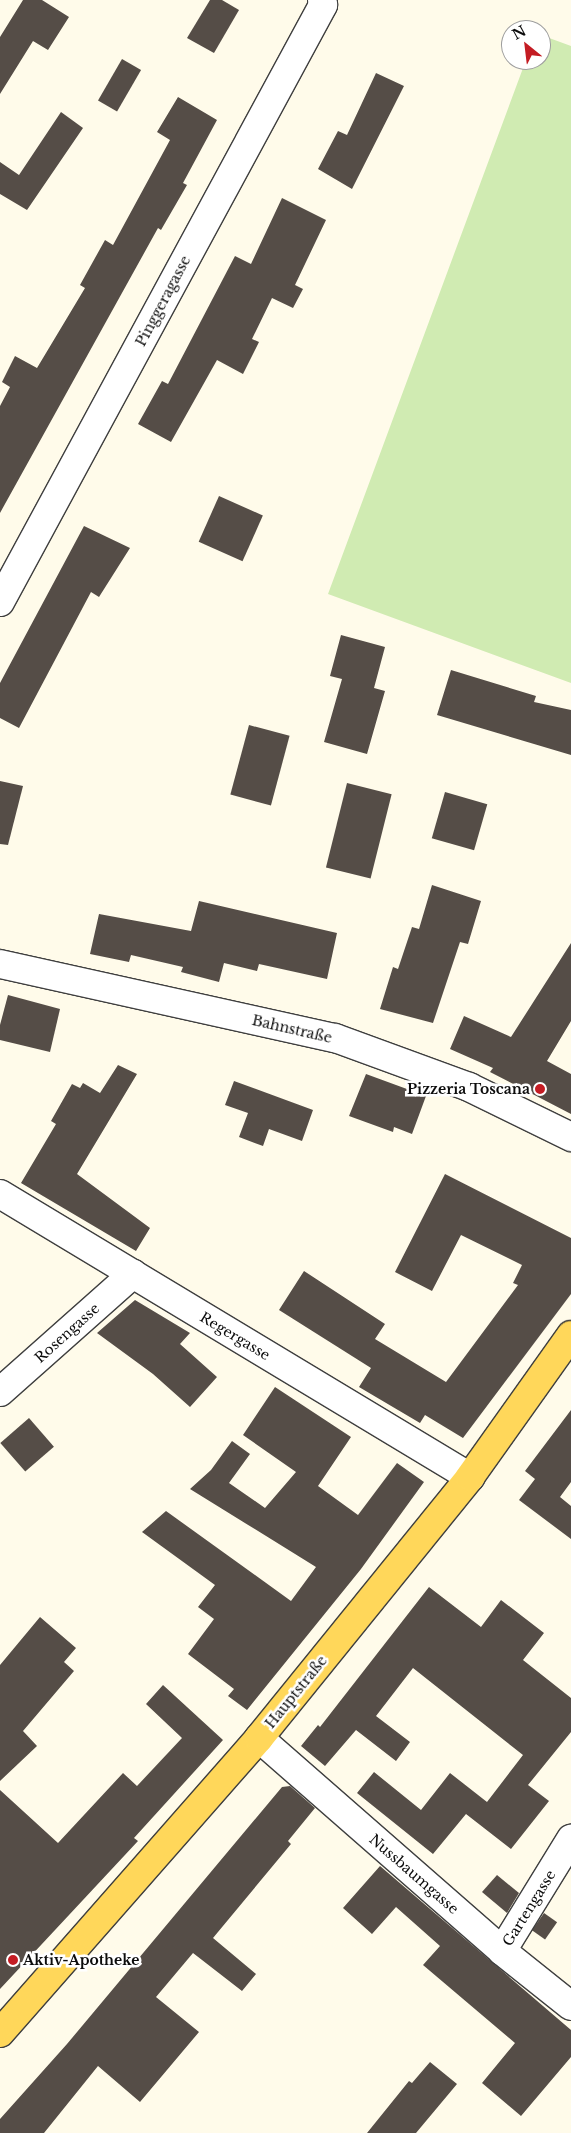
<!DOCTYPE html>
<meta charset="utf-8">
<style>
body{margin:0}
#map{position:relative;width:571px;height:2133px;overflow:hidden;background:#fffbea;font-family:"Libre Baskerville",serif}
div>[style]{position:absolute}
.green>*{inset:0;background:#d0ebb2}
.building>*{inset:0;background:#554d47;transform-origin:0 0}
.roads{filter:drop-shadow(1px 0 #3f3f3f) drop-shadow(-1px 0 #3f3f3f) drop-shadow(0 1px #3f3f3f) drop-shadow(0 -1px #3f3f3f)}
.minor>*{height:28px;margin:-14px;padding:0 14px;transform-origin:14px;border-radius:14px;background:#fff}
.major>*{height:28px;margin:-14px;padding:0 14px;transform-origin:14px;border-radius:14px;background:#ffd75a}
.dots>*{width:14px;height:14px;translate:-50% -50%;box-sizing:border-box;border:2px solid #fff;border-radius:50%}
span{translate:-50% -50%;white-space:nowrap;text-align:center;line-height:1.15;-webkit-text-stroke:5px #fff;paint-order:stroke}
.street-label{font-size:14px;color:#0c0c0c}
.poi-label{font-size:14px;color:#0c0c0c;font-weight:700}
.right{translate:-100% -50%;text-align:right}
.left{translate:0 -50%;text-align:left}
.north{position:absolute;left:501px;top:20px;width:50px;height:50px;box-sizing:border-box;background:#fff;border:1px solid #9e9e9e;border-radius:50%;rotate:331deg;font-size:14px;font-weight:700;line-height:20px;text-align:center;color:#0c0c0c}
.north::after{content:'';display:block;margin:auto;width:18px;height:22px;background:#c41c23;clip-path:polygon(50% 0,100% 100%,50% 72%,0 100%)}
</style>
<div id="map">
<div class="green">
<i style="clip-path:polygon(541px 35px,571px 46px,571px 683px,328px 594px,526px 60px,541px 60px)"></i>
</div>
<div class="building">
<i style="clip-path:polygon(23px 0,42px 0,69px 17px,48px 50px,33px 41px,0 94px,0 37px)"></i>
<i style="clip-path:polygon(210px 0,222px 0,239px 10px,214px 53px,187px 38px)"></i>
<i style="left:122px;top:59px;width:22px;height:48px;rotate:30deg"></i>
<i style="clip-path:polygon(376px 73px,404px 86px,352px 189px,318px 169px,338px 131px,347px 135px)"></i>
<i style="clip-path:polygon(178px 97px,217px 120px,183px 183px,187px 185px,161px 230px,158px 228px,0 513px,0 406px,10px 387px,2px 382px,15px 356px,37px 368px,85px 288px,80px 285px,105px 240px,113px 245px,170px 140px,157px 132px)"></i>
<i style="clip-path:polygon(61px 112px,83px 128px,27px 210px,0 194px,0 162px,19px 175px)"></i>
<i style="clip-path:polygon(282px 198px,326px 220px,295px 285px,303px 289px,293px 308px,272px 298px,252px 339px,259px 342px,243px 374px,217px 360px,171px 442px,138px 424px,162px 381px,168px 384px,235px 256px,251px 264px)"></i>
<i style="left:219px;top:496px;width:48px;height:50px;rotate:24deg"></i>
<i style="clip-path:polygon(84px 526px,130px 548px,99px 597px,91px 592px,19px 728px,0 718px,0 683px)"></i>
<i style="clip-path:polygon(341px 635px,385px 647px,374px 688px,385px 691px,367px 754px,324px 742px,342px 679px,330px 676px)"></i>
<i style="clip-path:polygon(451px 670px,536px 696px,534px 702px,571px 710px,571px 755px,437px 715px)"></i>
<i style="left:249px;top:725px;width:42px;height:72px;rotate:15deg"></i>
<i style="clip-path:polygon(0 781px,23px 786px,8px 845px,0 844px)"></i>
<i style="left:347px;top:783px;width:46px;height:87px;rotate:14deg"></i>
<i style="left:445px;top:792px;width:44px;height:48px;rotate:16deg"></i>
<i style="clip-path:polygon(432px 885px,481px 901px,468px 944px,460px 942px,433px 1023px,380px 1009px,393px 967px,398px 969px,412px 927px,419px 929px)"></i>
<i style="clip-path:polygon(199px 901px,337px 933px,327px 979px,259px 964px,257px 971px,224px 963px,219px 982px,181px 972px,183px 967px,131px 955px,129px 962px,90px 954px,99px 914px,191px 931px)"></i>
<i style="clip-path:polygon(571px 943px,571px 1021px,547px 1061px,571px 1074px,571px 1114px,490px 1072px,493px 1068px,450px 1049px,464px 1016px,511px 1037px)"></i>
<i style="clip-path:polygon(8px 995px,60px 1009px,50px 1052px,0 1040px,0 1025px)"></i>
<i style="clip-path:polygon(118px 1065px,137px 1074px,77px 1174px,150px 1228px,136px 1251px,21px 1183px,56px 1124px,51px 1121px,72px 1084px,80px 1088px,83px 1083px,100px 1093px)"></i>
<i style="clip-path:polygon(366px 1074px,426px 1096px,412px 1134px,394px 1127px,393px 1132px,349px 1116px)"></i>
<i style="clip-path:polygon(234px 1081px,313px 1110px,302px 1141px,269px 1129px,263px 1146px,239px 1137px,248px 1113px,225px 1105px)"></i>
<i style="clip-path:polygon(445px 1174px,571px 1238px,571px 1294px,463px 1438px,425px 1415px,420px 1423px,359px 1387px,371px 1368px,279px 1310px,304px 1271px,385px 1324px,375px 1339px,446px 1382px,518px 1285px,513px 1283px,522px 1265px,461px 1235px,432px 1291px,395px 1272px)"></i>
<i style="clip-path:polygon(135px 1300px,190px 1333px,180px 1344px,217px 1377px,190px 1407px,153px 1374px,97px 1333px)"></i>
<i style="clip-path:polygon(275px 1387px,351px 1437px,318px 1486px,358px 1515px,397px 1463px,424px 1482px,361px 1569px,247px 1710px,228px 1696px,234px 1689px,188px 1654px,214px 1619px,198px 1607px,215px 1585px,142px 1532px,166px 1511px,291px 1601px,316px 1567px,190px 1489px,211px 1470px,232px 1441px,250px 1454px,229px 1483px,265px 1508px,296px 1472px,243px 1435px)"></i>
<i style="clip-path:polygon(571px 1410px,571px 1482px,560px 1497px,571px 1506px,571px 1539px,519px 1500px,535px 1479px,525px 1471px)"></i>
<i style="left:29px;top:1418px;width:38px;height:38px;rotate:49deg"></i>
<i style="clip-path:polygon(429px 1587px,481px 1627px,501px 1600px,544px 1633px,523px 1660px,571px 1698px,571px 1732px,528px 1785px,549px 1801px,511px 1849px,466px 1814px,433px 1854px,357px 1793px,374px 1772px,421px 1810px,450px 1773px,487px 1802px,523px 1755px,413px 1668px,376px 1716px,410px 1742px,396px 1761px,356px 1730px,325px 1766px,301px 1746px,318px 1725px,320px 1727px)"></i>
<i style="clip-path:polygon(40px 1617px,76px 1648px,64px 1662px,74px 1671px,23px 1731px,37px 1746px,0 1781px,0 1665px)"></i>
<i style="clip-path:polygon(163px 1685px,223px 1740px,134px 1838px,138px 1841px,0 1989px,0 1790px,58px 1843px,123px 1773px,137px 1786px,182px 1738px,146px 1704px)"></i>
<i style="clip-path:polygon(290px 1786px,315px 1808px,288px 1841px,291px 1844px,213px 1938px,256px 1974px,242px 1991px,193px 1953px,156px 1997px,199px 2032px,140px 2102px,98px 2066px,44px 2133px,0 2133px,0 2119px,67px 2044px,282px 1787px)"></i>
<i style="clip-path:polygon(380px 1866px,571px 2030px,571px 2057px,521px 2116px,482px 2083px,515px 2043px,423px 1965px,440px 1946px,396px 1907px,372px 1934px,343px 1908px)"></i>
<i style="clip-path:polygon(497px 1875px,519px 1893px,507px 1913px,482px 1892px)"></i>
<i style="left:544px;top:1913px;width:16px;height:21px;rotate:35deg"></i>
<i style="clip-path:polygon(430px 2062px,457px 2084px,416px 2133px,367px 2133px,409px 2081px,412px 2083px)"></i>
</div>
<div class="roads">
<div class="minor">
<i style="left:0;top:602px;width:679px;rotate:-61.58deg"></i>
<i style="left:323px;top:5px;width:5px;rotate:-101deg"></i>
<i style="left:0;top:964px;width:343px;rotate:12.5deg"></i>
<i style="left:335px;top:1038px;width:143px;rotate:20.1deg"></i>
<i style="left:469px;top:1087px;width:114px;rotate:26.1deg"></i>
<i style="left:0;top:1194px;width:549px;rotate:31.05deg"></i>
<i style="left:0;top:1392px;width:178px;rotate:-41.6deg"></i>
<i style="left:259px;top:1738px;width:323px;rotate:41.2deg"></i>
<i style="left:502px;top:1951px;width:88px;rotate:38.6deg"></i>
<i style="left:502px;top:1951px;width:132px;rotate:-58.4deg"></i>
</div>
<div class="major">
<i style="left:0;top:2033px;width:393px;rotate:-48.7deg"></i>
<i style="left:259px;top:1738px;width:336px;rotate:-51deg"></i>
<i style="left:470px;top:1477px;width:174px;rotate:-54.6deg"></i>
</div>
</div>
<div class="dots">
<i style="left:540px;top:1089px;background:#c41c23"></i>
<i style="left:13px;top:1960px;background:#c41c23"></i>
</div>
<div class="street-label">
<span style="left:163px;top:301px;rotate:-62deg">Pinggeragasse</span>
<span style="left:292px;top:1029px;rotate:13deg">Bahnstraße</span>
<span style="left:67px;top:1333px;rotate:-42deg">Rosengasse</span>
<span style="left:235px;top:1336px;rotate:31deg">Regergasse</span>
<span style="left:296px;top:1692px;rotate:-51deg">Hauptstraße</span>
<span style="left:414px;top:1874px;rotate:41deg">Nussbaumgasse</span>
<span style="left:529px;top:1908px;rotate:-58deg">Gartengasse</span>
</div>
<div class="poi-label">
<span class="right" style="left:530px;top:1089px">Pizzeria Toscana</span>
<span class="left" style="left:23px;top:1960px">Aktiv-Apotheke</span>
</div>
<div class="north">N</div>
</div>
